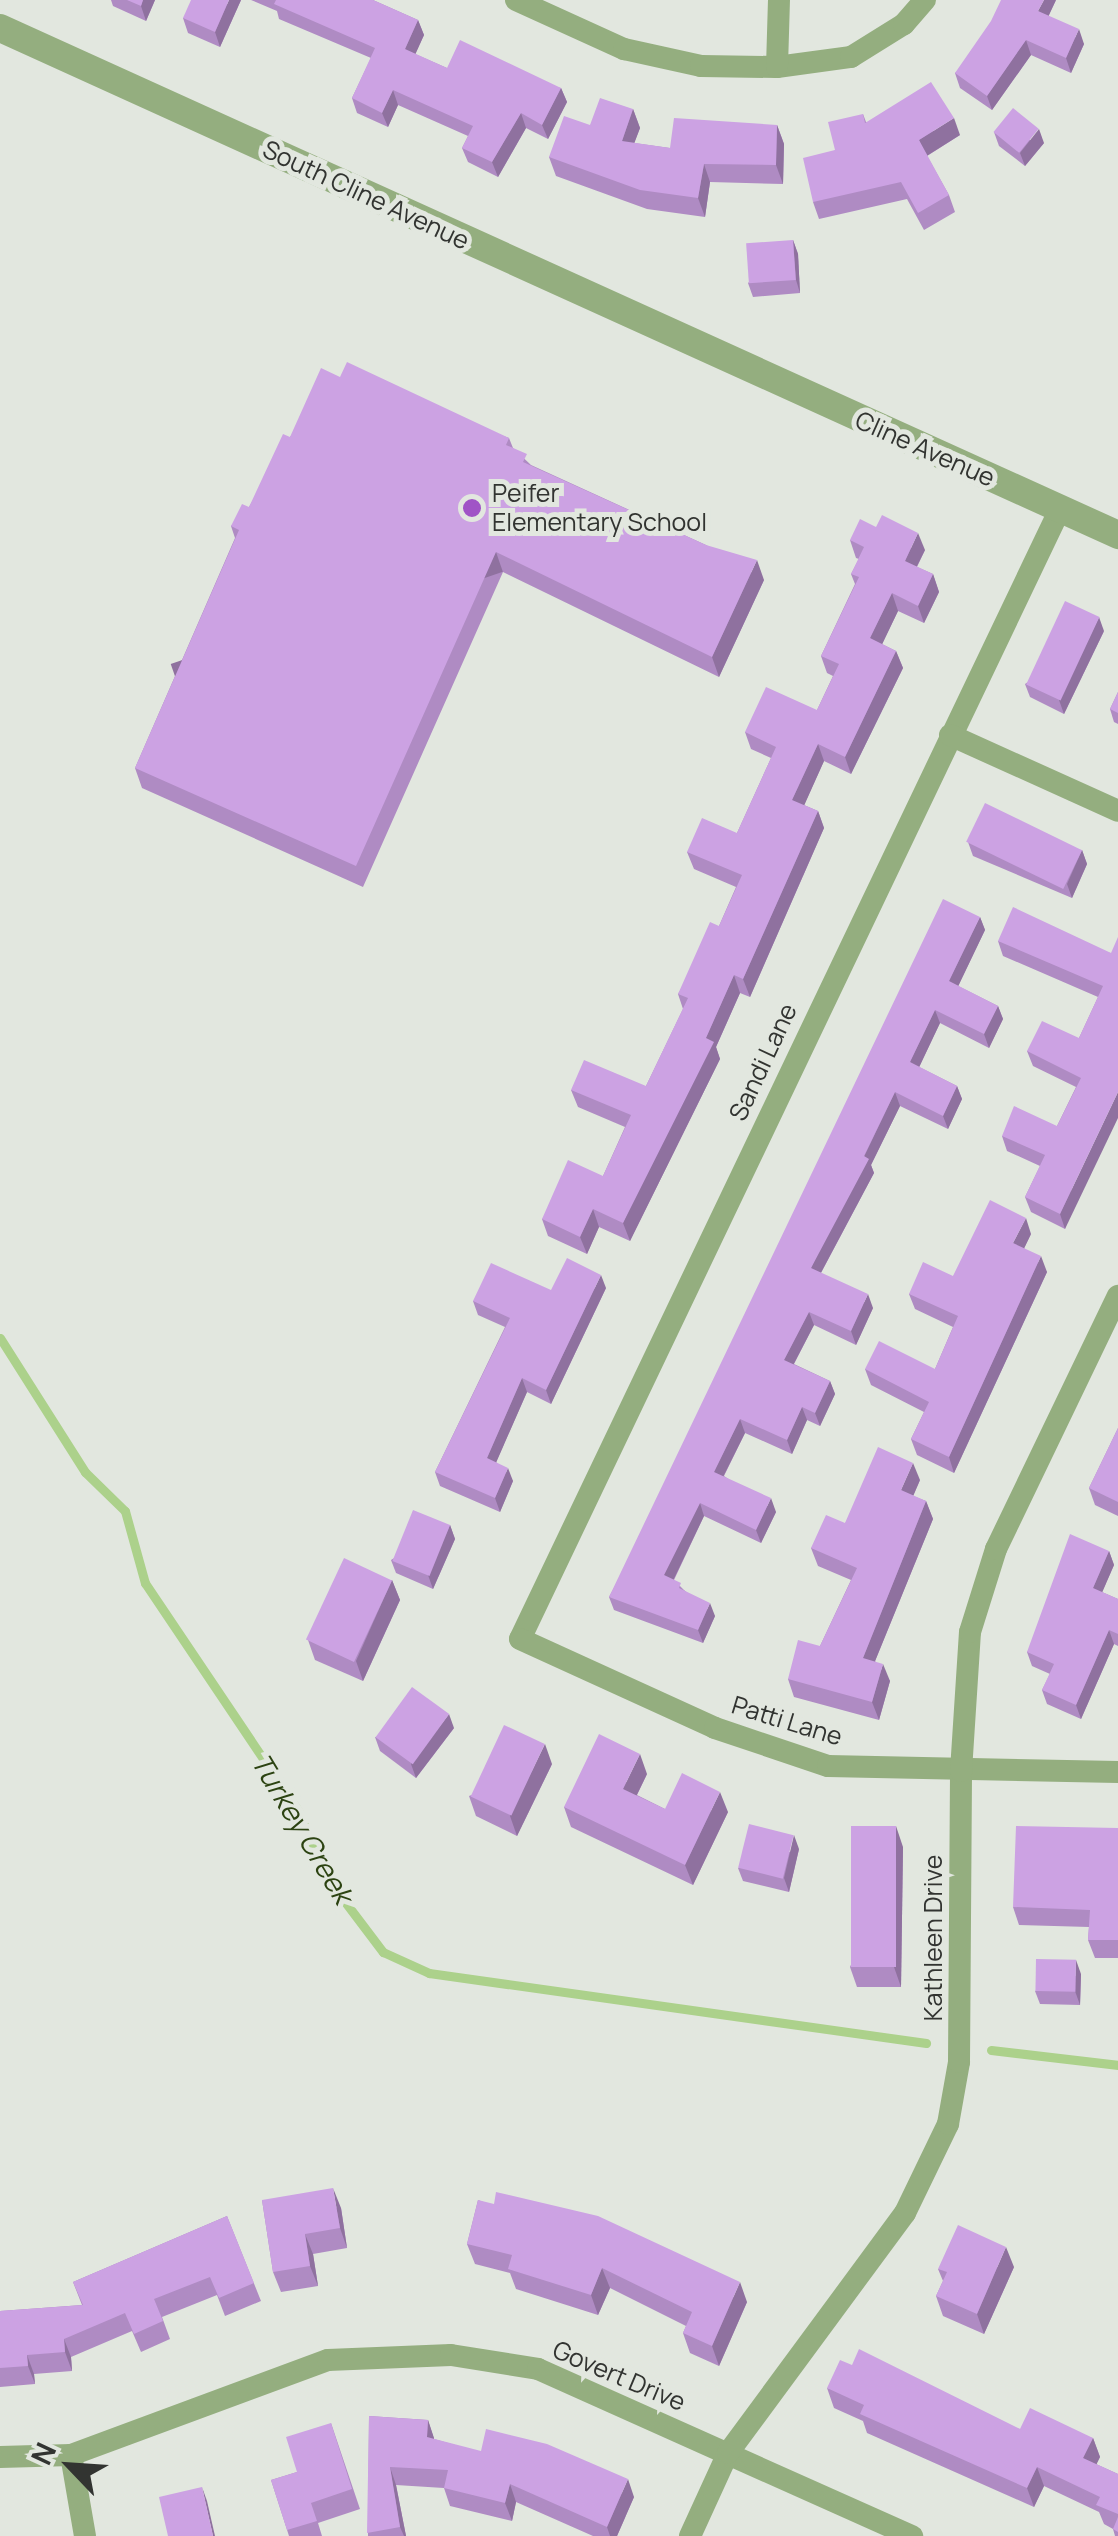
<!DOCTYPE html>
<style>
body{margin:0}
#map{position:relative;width:1118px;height:2536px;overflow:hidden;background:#e2e7df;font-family:Manrope,sans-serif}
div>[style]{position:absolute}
.stream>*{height:9px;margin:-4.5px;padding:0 4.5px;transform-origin:4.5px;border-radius:4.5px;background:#acd18b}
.minor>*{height:22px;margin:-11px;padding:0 11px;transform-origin:11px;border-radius:11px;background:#94ae7f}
.tertiary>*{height:28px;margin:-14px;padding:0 14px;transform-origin:14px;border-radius:14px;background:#94ae7f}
.wall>*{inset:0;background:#af8bc3}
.shaded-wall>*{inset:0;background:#8f719f;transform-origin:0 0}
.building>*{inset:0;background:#cca2e3;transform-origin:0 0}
.dots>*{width:28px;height:28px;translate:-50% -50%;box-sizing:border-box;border:5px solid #e2e7df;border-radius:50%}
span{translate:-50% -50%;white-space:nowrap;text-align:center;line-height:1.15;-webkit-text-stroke:10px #e2e7df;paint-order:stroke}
.street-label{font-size:25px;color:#323431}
.poi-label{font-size:25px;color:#323431}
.left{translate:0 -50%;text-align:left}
.water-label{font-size:28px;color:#2c4312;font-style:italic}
.north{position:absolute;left:20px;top:2416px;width:100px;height:100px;-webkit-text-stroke:8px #e2e7df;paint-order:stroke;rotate:295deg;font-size:28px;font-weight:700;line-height:40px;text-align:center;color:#323431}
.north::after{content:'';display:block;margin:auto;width:35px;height:45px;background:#323431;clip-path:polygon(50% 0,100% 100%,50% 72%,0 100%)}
</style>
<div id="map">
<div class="stream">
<i style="left:0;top:1338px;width:159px;rotate:57.6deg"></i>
<i style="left:85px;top:1472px;width:56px;rotate:44.3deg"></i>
<i style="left:125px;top:1511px;width:75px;rotate:74.5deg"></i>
<i style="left:145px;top:1583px;width:275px;rotate:56.1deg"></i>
<i style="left:298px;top:1811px;width:73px;rotate:66.6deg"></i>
<i style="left:327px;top:1878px;width:93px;rotate:52.9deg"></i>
<i style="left:383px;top:1952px;width:51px;rotate:24.5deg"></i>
<i style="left:429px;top:1973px;width:502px;rotate:8.02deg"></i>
<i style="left:991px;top:2050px;width:128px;rotate:6.7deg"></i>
</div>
<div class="minor">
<i style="left:516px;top:0;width:119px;rotate:24.4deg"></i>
<i style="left:624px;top:49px;width:79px;rotate:12.4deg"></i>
<i style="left:701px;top:66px;width:76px;rotate:0.8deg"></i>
<i style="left:777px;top:67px;width:75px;rotate:-7.7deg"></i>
<i style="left:851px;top:57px;width:62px;rotate:-31.9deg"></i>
<i style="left:904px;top:24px;width:32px;rotate:-49deg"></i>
<i style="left:777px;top:67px;width:67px;rotate:-88.3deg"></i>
<i style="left:1060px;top:509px;width:1252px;rotate:115.54deg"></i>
<i style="left:520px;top:1639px;width:214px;rotate:24.5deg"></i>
<i style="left:715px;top:1728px;width:119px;rotate:18.6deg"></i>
<i style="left:828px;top:1766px;width:290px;rotate:1.2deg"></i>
<i style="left:950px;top:735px;width:184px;rotate:24.3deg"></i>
<i style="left:71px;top:2455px;width:82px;rotate:80.2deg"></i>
<i style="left:0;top:2457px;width:71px;rotate:-1.6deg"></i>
<i style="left:71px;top:2455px;width:274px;rotate:-20.3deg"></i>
<i style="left:328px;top:2360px;width:123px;rotate:-2.3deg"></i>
<i style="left:451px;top:2355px;width:88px;rotate:9.1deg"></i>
<i style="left:538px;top:2369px;width:410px;rotate:24.1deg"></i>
<i style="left:690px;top:2536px;width:91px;rotate:-65.4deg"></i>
<i style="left:728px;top:2453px;width:298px;rotate:-53.6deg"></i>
<i style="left:905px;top:2213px;width:99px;rotate:-64.2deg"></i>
<i style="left:948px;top:2124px;width:63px;rotate:-79.9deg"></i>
<i style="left:959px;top:2062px;width:291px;rotate:-89.6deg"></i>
<i style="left:961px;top:1771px;width:139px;rotate:-86.3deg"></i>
<i style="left:970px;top:1632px;width:87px;rotate:-72.6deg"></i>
<i style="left:996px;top:1549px;width:281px;rotate:-64.3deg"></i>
</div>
<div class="tertiary">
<i style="left:0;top:28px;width:1228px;rotate:24.39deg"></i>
</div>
<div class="wall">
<i style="clip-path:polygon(111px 0,155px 0,146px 21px,113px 6px)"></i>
<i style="clip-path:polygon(241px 0,220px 47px,188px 33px,183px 18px)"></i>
<i style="clip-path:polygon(251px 0,373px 0,418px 20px,424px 35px,415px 54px,447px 68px,561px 88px,567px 102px,548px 139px,526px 128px,498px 177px,468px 162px,462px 148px,468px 136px,398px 105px,388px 127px,357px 113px,352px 98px,371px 58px,279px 19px,277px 11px)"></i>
<i style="clip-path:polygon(1056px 0,1048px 16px,1084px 44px,1071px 73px,1031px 55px,992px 110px,960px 88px,955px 73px)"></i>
<i style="clip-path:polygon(633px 109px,640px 128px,634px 143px,670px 148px,777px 125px,784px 144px,783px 184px,710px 182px,705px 217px,647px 209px,556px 176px,549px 157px,590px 125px)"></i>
<i style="clip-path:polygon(863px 114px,866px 122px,960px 135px,927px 156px,949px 195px,955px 212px,924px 230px,907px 199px,819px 219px,813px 202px,835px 150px)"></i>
<i style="clip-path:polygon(994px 132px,1044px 143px,1025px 166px,999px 146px)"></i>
<i style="clip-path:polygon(793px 240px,798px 254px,800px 293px,753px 297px,748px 283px)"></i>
<i style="clip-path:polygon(340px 377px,509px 438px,513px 448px,531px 465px,706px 545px,764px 580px,719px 677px,503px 572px,363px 887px,142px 788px,135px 768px,235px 538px,231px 526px,249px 507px,290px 437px)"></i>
<i style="clip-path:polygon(850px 540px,925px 550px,917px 567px,933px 574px,939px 592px,924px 623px,898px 611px,882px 644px,896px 651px,903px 668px,851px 774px,824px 761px,804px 805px,818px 811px,824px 828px,750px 997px,740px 993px,716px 1047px,720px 1059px,630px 1241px,599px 1227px,587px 1254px,548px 1236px,542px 1219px,603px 1176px,625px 1127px,578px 1107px,571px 1090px,646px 1086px,683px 1009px,678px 994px,719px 926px,736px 887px,694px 869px,687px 852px,737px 833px,771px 758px,751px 749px,745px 732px,817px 710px,833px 676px,827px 673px,821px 656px,855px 584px,851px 574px,859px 559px,856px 558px)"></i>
<i style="clip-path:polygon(1104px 631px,1064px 714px,1030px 697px,1025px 684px)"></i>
<i style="clip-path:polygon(1118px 692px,1118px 724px,1114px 722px,1110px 709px)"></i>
<i style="clip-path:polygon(968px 842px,1082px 850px,1087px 864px,1072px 898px,973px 856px)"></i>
<i style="clip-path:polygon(980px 917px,985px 930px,958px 986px,998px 1006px,1003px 1019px,989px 1048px,940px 1023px,919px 1067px,957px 1086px,962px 1099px,948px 1129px,900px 1106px,871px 1165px,874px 1173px,821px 1273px,873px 1308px,856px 1345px,814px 1325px,794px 1364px,830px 1381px,835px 1394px,820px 1426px,807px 1420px,792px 1454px,745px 1433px,724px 1476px,776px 1512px,761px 1543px,704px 1516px,674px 1580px,684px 1590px,715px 1616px,703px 1643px,614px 1610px,609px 1597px)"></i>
<i style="clip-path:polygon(998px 941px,1111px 953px,1065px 1229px,1031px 1212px,1025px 1197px,1040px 1166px,1007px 1151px,1002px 1136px,1057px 1126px,1076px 1087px,1033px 1066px,1027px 1051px,1079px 1038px,1098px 997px,1003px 956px)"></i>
<i style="clip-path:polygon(1031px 1234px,1024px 1248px,1047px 1272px,954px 1473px,917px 1455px,911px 1439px,924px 1412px,871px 1385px,865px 1369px,935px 1369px,953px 1327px,915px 1309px,909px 1294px,953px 1276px)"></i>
<i style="clip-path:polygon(606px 1288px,551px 1404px,527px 1392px,496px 1462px,513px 1481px,500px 1512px,440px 1486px,435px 1472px,505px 1327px,478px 1315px,473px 1301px,551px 1290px)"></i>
<i style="clip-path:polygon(1118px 1428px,1118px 1516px,1095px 1505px,1089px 1488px)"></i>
<i style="clip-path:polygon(920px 1480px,913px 1496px,926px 1501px,933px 1519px,875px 1661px,890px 1681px,879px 1720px,794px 1697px,788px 1679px,820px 1646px,851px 1580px,818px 1566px,811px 1548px,845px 1523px)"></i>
<i style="clip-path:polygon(450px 1525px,455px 1539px,433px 1589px,396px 1573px,391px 1560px)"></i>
<i style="clip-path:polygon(1109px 1551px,1114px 1565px,1102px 1592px,1118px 1599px,1118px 1646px,1114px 1644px,1081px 1719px,1047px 1704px,1042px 1690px,1050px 1674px,1032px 1666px,1027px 1652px)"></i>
<i style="clip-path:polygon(392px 1580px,400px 1600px,363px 1681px,315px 1660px,308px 1640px)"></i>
<i style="clip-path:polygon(454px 1728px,416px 1778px,380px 1751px,375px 1737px)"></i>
<i style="clip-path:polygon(552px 1764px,517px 1836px,476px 1816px,469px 1796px)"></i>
<i style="clip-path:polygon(647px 1774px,637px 1795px,665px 1809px,728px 1812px,693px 1885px,571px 1827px,564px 1807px)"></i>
<i style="clip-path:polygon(1118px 1828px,1118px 1958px,1095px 1958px,1088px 1940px,1089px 1927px,1019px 1925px,1013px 1907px)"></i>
<i style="clip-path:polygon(903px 1847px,901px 1987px,857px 1987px,850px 1967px)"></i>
<i style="clip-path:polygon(799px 1849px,789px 1892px,743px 1881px,738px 1868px)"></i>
<i style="clip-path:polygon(1081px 1974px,1080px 2005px,1040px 2004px,1035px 1991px)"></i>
<i style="clip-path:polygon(262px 2200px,341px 2208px,347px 2248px,313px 2254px,318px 2286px,281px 2292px,273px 2272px)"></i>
<i style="clip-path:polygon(478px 2200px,747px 2302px,719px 2366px,690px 2353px,683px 2333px,686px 2326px,610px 2288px,598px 2315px,516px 2289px,510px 2273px,475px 2264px,467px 2244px)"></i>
<i style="clip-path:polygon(227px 2216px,261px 2301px,225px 2316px,217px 2295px,162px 2317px,170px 2339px,141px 2352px,132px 2331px,71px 2357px,72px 2371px,34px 2374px,35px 2384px,0 2387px,0 2311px,82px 2305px,73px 2282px)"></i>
<i style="clip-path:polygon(1014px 2267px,984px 2334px,943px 2316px,936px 2296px,943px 2281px,938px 2269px)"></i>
<i style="clip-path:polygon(827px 2388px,1020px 2429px,1093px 2438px,1100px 2457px,1096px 2464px,1118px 2474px,1118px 2536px,1115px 2536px,1113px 2529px,1104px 2524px,1099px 2512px,1044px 2486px,1034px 2507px,867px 2433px,863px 2421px,834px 2408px)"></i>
<i style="clip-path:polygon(369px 2416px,428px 2420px,434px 2439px,634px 2497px,617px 2536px,593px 2536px,516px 2502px,512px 2521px,450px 2506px,444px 2488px,396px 2485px,406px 2536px,368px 2536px)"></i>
<i style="clip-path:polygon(331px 2423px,360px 2509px,318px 2523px,322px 2536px,289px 2536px,271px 2480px,297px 2472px)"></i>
</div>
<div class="shaded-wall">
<i style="clip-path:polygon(143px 0,155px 0,146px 21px,141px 6px)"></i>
<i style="clip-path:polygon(229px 0,241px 0,220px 47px,215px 32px)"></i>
<i style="clip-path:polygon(1044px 0,1056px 0,1044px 26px,1038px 11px)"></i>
<i style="clip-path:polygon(418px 20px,424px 35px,411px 64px,405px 49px)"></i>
<i style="clip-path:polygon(1079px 29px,1084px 44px,1071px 73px,1066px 58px)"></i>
<i style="clip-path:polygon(1026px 40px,1031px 55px,992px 110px,987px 96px)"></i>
<i style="clip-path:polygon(561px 88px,567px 102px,548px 139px,542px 125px)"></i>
<i style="clip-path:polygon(393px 90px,398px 105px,388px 127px,382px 113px)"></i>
<i style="clip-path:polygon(633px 109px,640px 128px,628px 160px,622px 141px)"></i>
<i style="clip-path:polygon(521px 113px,526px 128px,498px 177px,492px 162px)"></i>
<i style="clip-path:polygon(954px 118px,960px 135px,925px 157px,919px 140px)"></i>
<i style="clip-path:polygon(777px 125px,784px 144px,783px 184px,776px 165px)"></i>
<i style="clip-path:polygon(1039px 129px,1044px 143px,1025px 166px,1020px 153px)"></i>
<i style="clip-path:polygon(704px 164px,710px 182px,705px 217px,698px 198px)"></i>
<i style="clip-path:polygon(793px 240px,798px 254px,800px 293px,796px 280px)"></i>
<i style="clip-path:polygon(918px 533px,925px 550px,911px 578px,905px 561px)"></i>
<i style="left:496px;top:552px;width:21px;height:344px;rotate:71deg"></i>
<i style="clip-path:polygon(757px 560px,764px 580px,719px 677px,712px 657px)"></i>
<i style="clip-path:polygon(933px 574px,939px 592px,924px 623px,918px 606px)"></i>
<i style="clip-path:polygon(892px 593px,898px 611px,877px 655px,870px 638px)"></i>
<i style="clip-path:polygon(1099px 617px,1104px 631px,1064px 714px,1059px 700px)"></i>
<i style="clip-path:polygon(896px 651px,903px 668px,851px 774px,845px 757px)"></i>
<i style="clip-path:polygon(818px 744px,824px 761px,799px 817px,792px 800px)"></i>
<i style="clip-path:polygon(818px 811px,824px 828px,750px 997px,743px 979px)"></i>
<i style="clip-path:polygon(1082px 850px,1087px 864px,1072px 898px,1067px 884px)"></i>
<i style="clip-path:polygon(980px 917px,985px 930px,954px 995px,949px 981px)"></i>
<i style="clip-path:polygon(734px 975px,740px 993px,716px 1047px,720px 1059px,630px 1241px,623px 1223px)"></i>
<i style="clip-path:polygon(998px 1006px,1003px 1019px,989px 1048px,984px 1034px)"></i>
<i style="clip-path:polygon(935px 1010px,940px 1023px,915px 1076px,910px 1062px)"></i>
<i style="clip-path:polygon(957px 1086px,962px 1099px,948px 1129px,943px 1116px)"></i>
<i style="clip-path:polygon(895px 1092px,900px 1106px,871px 1165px,874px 1173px,816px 1282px,811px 1268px)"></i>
<i style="clip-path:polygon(1118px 1092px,1118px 1118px,1065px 1229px,1060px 1214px)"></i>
<i style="clip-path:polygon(593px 1209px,599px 1227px,587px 1254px,580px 1237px)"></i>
<i style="clip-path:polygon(1026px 1218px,1031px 1234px,1019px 1259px,1013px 1243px)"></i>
<i style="clip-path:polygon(1041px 1256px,1047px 1272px,954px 1473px,949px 1457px)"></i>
<i style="clip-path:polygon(601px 1275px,606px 1288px,551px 1404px,546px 1390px)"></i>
<i style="clip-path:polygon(868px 1294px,873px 1308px,856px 1345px,851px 1331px)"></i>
<i style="clip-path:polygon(809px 1312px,814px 1325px,789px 1373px,784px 1360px)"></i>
<i style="clip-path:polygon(522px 1378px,527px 1392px,492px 1472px,487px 1458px)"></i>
<i style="clip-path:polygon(830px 1381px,835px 1394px,820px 1426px,815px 1413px)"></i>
<i style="clip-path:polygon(802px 1407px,807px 1420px,792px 1454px,787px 1440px)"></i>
<i style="clip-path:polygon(740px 1419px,745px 1433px,719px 1485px,714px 1472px)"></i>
<i style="clip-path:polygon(913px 1463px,920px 1480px,908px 1508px,901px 1490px)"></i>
<i style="clip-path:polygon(508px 1468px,513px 1481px,500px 1512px,495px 1498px)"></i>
<i style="clip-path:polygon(771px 1498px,776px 1512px,761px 1543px,756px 1530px)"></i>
<i style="clip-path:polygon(926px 1501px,933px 1519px,869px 1676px,863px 1658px)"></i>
<i style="clip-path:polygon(700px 1503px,704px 1516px,669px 1589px,664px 1575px)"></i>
<i style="clip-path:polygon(450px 1525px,455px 1539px,433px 1589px,428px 1575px)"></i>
<i style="clip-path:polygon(1109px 1551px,1114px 1565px,1098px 1602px,1093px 1588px)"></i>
<i style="clip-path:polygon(392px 1580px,400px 1600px,363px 1681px,356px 1661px)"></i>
<i style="clip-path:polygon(710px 1603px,715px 1616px,703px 1643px,698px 1630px)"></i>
<i style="clip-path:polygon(1109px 1630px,1114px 1644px,1081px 1719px,1076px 1705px)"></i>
<i style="clip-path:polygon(883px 1664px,890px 1681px,879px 1720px,872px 1702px)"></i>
<i style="clip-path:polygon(449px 1714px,454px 1728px,416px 1778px,411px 1764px)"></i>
<i style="clip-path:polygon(545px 1744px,552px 1764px,517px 1836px,510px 1816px)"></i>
<i style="clip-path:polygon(640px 1754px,647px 1774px,630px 1809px,623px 1789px)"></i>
<i style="clip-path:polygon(720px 1792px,728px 1812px,693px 1885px,685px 1865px)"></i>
<i style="clip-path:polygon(896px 1826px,903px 1847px,901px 1987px,894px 1967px)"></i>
<i style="clip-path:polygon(794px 1835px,799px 1849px,789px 1892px,784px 1878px)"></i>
<i style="clip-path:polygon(1076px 1960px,1081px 1974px,1080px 2005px,1075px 1991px)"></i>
<i style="clip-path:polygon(333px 2188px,341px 2208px,347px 2248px,340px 2228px)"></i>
<i style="clip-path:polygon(305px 2234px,313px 2254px,318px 2286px,310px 2266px)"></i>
<i style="clip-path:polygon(1006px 2247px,1014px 2267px,984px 2334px,977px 2314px)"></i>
<i style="clip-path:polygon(602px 2268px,610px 2288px,598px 2315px,591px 2295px)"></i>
<i style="clip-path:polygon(740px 2282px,747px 2302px,719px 2366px,712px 2346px)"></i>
<i style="clip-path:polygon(64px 2339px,71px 2357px,72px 2371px,65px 2352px)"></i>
<i style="clip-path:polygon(27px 2355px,34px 2374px,35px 2384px,28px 2366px)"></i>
<i style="clip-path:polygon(428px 2420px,434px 2438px,433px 2455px,427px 2437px)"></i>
<i style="clip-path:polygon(1093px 2438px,1100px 2457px,1090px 2478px,1083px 2458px)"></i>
<i style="clip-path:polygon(390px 2467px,396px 2485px,406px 2536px,404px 2536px,400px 2527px)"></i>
<i style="clip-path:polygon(1037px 2467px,1044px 2486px,1034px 2507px,1027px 2488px)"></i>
<i style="clip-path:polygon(628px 2479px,634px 2497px,617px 2536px,610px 2536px,607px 2527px)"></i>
<i style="clip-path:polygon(510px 2484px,516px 2502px,512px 2521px,505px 2503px)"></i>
<i style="clip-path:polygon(202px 2487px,207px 2501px,215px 2536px,213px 2536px)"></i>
</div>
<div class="building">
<i style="clip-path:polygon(127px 0,143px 0,141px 6px)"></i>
<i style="clip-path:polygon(191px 0,229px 0,215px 32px,183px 18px)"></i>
<i style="clip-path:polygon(276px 0,373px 0,418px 20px,405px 49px,447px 68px,460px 40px,561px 88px,542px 125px,521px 113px,492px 162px,462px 148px,473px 126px,393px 90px,382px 113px,352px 98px,375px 48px,274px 4px)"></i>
<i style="clip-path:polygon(1001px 0,1044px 0,1038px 11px,1079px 29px,1066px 58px,1026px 40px,987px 96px,955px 73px,991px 21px)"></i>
<i style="clip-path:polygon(931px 82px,954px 118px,919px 140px,949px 195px,918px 213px,901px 182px,813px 202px,803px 158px,835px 150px,828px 122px,863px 114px,865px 123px)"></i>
<i style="clip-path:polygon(600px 98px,633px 109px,622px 141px,670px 148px,674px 118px,777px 125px,776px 165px,704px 164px,698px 198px,640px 190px,549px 157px,564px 116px,590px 125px)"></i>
<i style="left:1013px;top:108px;width:33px;height:31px;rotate:39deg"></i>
<i style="left:793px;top:240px;width:40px;height:47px;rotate:86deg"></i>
<i style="clip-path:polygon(347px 362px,509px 438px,506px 445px,527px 454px,523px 462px,706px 545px,757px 560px,712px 657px,496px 552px,356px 866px,135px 768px,239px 530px,231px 526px,242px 504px,249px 507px,283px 434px,290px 437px,321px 368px,340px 377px)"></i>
<i style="clip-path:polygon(882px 515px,918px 533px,905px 561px,933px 574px,918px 606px,892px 593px,870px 638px,896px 651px,845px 757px,818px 744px,792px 800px,818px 811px,743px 979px,734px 975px,706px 1038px,714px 1042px,623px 1223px,593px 1209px,580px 1237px,542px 1219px,568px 1160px,603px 1176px,631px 1115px,571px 1090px,584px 1060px,646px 1086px,688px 998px,678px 994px,710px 922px,719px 926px,742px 875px,687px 852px,702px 818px,737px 833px,776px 747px,745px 732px,766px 687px,817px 710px,839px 664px,821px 656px,859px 577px,851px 574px,864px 547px,850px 540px,860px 519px,876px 527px)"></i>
<i style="left:1065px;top:601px;width:38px;height:92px;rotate:25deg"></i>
<i style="clip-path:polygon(1118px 692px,1118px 713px,1110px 709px)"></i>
<i style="left:985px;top:803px;width:108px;height:43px;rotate:26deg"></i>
<i style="clip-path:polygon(943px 899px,980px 917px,949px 981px,998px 1006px,984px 1034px,935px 1010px,910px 1062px,957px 1086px,943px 1116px,895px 1092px,864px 1156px,869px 1159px,811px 1268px,868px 1294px,851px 1331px,809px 1312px,784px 1360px,830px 1381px,815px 1413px,802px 1407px,787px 1440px,740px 1419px,714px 1472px,771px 1498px,756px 1530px,700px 1503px,664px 1575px,681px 1583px,679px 1588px,710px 1603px,698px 1630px,609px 1597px)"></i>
<i style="clip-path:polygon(1013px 907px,1111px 953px,1118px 937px,1118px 1092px,1060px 1214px,1025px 1197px,1045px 1155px,1002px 1136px,1014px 1106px,1057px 1126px,1081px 1078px,1027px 1051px,1042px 1021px,1079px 1038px,1103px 986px,998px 941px)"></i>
<i style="clip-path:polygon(990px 1200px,1026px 1218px,1013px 1243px,1041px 1256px,949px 1457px,911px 1439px,929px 1402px,865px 1369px,879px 1341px,935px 1369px,958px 1316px,909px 1294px,923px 1262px,953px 1276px)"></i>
<i style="clip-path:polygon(567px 1258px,601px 1275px,546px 1390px,522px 1378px,487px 1458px,508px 1468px,495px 1498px,435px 1472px,510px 1318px,473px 1301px,491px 1263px,551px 1290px)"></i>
<i style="clip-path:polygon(1118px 1428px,1118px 1502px,1089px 1488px)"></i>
<i style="clip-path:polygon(878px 1447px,913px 1463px,901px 1490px,926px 1501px,863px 1658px,883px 1664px,872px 1702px,788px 1679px,798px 1640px,820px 1646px,857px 1568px,811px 1548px,826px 1515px,845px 1523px)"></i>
<i style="left:413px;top:1510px;width:40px;height:55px;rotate:22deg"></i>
<i style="clip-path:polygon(1070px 1534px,1109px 1551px,1093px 1588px,1118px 1599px,1118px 1634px,1109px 1630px,1076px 1705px,1042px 1690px,1054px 1664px,1027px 1652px)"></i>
<i style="left:344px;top:1558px;width:53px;height:90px;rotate:25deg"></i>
<i style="left:412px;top:1687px;width:46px;height:62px;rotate:36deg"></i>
<i style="left:504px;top:1725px;width:45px;height:79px;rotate:25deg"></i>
<i style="clip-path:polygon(599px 1734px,640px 1754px,623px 1789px,665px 1809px,682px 1773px,720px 1792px,685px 1865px,564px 1807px)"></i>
<i style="left:749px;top:1824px;width:46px;height:45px;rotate:14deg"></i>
<i style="left:851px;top:1826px;width:45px;height:141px"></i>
<i style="clip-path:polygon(1016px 1826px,1118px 1828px,1118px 1940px,1088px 1940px,1090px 1910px,1013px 1907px)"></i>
<i style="left:1036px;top:1959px;width:40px;height:32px;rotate:1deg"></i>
<i style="clip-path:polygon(333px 2188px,340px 2228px,305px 2234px,310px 2266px,273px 2272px,262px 2200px)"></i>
<i style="clip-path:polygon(496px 2192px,598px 2216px,740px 2282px,712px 2346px,683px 2333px,692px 2312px,602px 2268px,591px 2295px,508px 2269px,512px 2255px,467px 2244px,478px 2200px,494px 2204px)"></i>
<i style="clip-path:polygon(227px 2216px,254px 2283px,219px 2298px,210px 2277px,154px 2299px,163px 2321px,134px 2334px,125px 2313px,64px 2339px,65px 2352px,27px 2355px,28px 2366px,0 2368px,0 2311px,83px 2305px,73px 2282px)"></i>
<i style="clip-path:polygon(958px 2225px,1006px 2247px,977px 2314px,936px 2296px,947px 2272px,938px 2269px)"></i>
<i style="clip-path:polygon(859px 2349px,1020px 2429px,1030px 2408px,1093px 2438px,1083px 2458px,1118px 2474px,1118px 2514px,1096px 2505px,1100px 2497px,1037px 2467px,1027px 2488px,860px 2414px,864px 2405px,827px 2388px,840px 2360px,852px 2365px)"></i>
<i style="clip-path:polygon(369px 2416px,428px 2420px,427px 2437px,481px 2451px,486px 2429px,547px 2444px,628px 2479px,607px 2527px,510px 2484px,505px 2503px,444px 2488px,448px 2470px,390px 2467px,400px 2527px,367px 2533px)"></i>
<i style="clip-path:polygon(331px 2423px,352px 2489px,311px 2503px,317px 2521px,287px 2530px,271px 2480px,297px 2472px,286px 2437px)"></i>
<i style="clip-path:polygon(202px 2487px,213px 2536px,168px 2536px,159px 2497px)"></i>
<i style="clip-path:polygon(1118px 2517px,1118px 2532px,1113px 2529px)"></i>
</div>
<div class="dots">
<i style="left:472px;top:508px;background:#a054c6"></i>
</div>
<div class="street-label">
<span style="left:366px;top:195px;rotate:25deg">South Cline Avenue</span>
<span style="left:925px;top:449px;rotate:24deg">Cline Avenue</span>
<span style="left:763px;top:1062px;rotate:-65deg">Sandi Lane</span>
<span style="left:787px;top:1721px;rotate:17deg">Patti Lane</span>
<span style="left:933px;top:1938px;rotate:-90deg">Kathleen Drive</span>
<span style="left:619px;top:2376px;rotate:23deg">Govert Drive</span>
</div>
<div class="poi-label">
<span class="left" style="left:492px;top:508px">Peifer<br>Elementary School</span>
</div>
<div class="water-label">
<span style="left:303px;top:1828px;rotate:59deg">Turkey Creek</span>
</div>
<div class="north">N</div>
</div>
